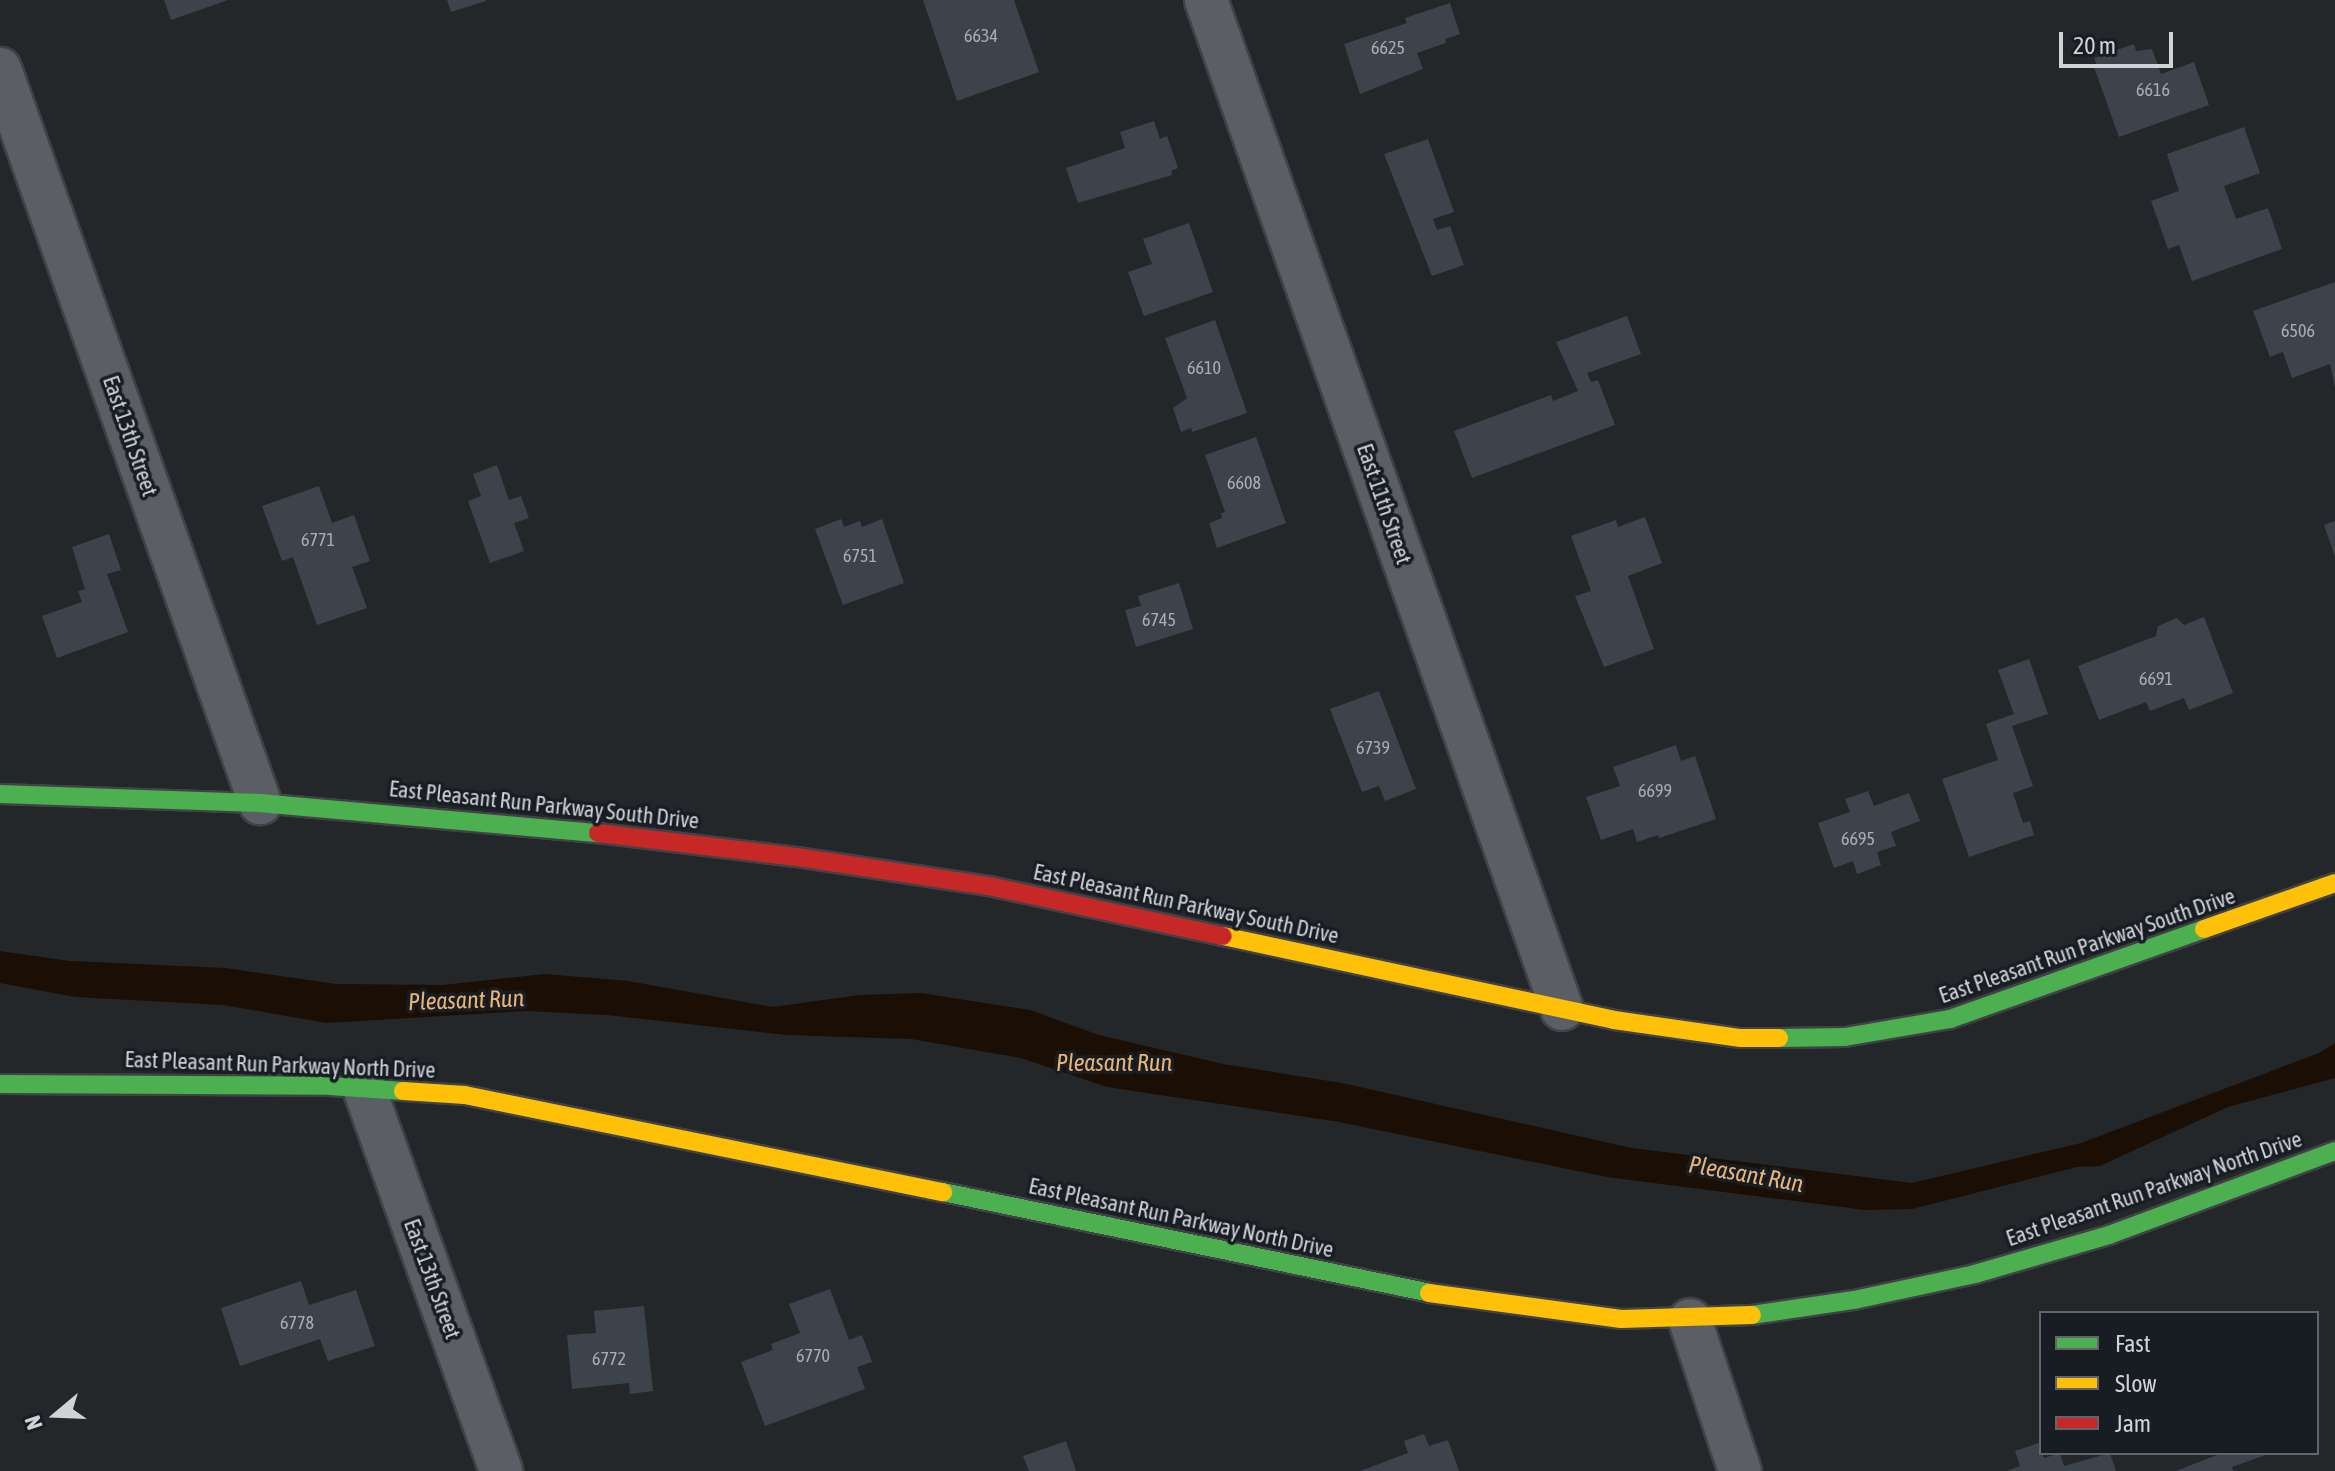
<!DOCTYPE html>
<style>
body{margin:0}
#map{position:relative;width:2335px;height:1471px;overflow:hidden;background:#24272a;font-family:"Asap Condensed",sans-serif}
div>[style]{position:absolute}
.water>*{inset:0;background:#1b0e04}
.building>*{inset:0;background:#3c434b}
.roads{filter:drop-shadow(2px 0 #404245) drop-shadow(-2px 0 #404245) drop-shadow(0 2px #404245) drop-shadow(0 -2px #404245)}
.street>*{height:42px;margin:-21px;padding:0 21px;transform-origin:21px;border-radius:21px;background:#5b5f65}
.fast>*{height:18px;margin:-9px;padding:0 9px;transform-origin:9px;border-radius:9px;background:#4caf50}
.slow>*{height:18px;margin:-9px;padding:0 9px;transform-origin:9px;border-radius:9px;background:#ffc107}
.jam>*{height:18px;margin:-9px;padding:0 9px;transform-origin:9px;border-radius:9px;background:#c62828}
span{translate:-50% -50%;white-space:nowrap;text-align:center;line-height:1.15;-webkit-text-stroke:7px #181d23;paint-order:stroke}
.number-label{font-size:18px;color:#aaaeb4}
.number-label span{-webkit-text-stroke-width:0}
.street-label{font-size:22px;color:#cfd2d7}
.water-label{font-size:24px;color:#eab476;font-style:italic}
.legend{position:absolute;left:2039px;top:1311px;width:280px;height:144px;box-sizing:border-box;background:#181d23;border:2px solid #61656b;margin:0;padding:10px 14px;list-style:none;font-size:24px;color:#cfd2d7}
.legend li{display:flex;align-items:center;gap:16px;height:40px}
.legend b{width:40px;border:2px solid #61656b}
.north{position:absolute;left:16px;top:1375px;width:80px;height:80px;-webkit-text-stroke:6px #181d23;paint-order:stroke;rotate:251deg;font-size:22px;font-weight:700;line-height:32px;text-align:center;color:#cfd2d7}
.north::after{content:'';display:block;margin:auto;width:28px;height:36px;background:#cfd2d7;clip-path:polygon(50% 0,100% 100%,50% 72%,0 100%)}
.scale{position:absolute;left:2059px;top:32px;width:114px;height:36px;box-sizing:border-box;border:4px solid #cfd2d7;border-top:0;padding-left:10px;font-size:24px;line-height:28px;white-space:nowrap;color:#cfd2d7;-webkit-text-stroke:6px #181d23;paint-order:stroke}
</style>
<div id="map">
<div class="water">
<i style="clip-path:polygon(0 951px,70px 961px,225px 968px,336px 984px,443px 985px,545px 974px,628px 981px,773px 1007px,860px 995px,921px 993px,1030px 1010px,1099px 1035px,1223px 1064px,1342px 1083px,1632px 1148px,1912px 1183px,2081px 1143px,2319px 1053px,2335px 1043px,2335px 1078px,2228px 1107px,2100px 1166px,2077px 1167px,1912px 1209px,1865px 1210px,1607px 1177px,1334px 1121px,1107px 1087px,1021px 1058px,911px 1039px,786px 1035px,607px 1015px,526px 1011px,327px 1023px,223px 1005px,75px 997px,0 983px)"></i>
</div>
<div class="building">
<i style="clip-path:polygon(164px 0,228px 0,171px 20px)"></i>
<i style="clip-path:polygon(447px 0,486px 0,486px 1px,451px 12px)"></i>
<i style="clip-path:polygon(923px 0,1014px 0,1039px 72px,957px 101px)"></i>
<i style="clip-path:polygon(1450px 3px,1460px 34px,1445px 39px,1446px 43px,1417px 53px,1423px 69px,1360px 94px,1344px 44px,1407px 23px,1405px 18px)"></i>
<i style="clip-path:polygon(2134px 44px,2136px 51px,2152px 49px,2161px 74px,2194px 62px,2209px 105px,2119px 137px,2094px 67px,2097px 66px,2094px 58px)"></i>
<i style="clip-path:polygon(1154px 121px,1160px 139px,1167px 136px,1178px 168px,1171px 171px,1172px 175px,1078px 203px,1066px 168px,1125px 148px,1120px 132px)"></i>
<i style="clip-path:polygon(2244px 127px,2260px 173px,2224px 186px,2236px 219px,2268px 208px,2282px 249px,2192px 281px,2179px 245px,2168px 249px,2151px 201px,2179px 191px,2167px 154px)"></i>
<i style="clip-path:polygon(1428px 139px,1454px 212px,1433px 219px,1437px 230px,1450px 226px,1464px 265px,1432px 276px,1384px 154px)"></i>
<i style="clip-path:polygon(1189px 223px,1213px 292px,1144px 316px,1128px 272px,1152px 264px,1143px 239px)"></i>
<i style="clip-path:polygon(2335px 282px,2335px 388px,2330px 364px,2292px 378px,2283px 352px,2270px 357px,2253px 311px)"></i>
<i style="clip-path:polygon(1627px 316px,1641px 354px,1587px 373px,1591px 382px,1598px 380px,1615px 425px,1472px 478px,1454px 431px,1551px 395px,1553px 401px,1578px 391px,1556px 342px)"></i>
<i style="clip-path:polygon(1215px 320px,1247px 413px,1192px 432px,1191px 428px,1181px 432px,1173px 408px,1187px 398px,1165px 338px)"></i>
<i style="clip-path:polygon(1256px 437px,1286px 523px,1217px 548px,1209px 523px,1222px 518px,1221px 513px,1225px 512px,1205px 455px)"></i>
<i style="clip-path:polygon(497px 465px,509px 500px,521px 496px,529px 518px,514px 523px,524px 551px,490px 563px,468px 501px,481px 496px,473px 474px)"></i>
<i style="clip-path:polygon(319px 486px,332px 523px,354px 515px,370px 561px,352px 567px,367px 608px,317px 625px,293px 557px,282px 561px,262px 506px)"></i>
<i style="clip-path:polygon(1645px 517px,1662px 563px,1628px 576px,1654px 649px,1604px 667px,1575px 596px,1591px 591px,1571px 536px,1616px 520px,1618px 527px)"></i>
<i style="clip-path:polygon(841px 519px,844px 527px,860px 521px,862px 527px,882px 519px,904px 583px,843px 605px,815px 529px)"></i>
<i style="clip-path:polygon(2335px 521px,2335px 557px,2324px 525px)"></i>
<i style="clip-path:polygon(109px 534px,121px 570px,107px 574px,128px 632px,57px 658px,42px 616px,82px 602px,78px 591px,85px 589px,72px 547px)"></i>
<i style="clip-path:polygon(1179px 583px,1193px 629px,1136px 647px,1125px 610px,1141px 606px,1138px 596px)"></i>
<i style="clip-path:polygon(2204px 617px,2233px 693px,2189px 710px,2184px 698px,2150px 711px,2146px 702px,2099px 720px,2078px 666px,2156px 636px,2158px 626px,2177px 618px,2184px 625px)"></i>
<i style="clip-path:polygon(2029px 659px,2048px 714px,2012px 726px,2033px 786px,2013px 793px,2023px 823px,2030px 821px,2034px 835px,1969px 857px,1942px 779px,1998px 760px,1986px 724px,2014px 714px,1998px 670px)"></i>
<i style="clip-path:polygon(1379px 691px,1416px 789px,1385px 801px,1379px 786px,1362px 792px,1330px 709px)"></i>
<i style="clip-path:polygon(1676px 745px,1681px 761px,1695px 756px,1716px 819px,1659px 838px,1658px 835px,1637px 842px,1633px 829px,1601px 840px,1586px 797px,1620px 786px,1613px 767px)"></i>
<i style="clip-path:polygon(1868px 791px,1874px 806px,1909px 793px,1920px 821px,1891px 832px,1896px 846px,1877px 852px,1881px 865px,1857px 874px,1853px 861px,1834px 868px,1818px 823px,1850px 812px,1845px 799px)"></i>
<i style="clip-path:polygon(301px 1281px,309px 1305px,356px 1290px,375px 1346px,328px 1361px,320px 1339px,240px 1366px,221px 1308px)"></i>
<i style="clip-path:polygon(830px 1289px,849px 1340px,862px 1335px,872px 1362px,857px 1367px,865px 1389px,765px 1426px,741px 1362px,773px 1350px,771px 1344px,800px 1333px,789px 1304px)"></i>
<i style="clip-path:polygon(644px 1306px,653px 1391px,630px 1394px,629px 1383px,572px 1389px,567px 1335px,596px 1333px,594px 1311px)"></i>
<i style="clip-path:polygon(1424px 1434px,1429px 1446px,1448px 1440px,1459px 1471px,1360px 1471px,1408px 1453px,1404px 1441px)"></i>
<i style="clip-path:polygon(1066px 1441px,1076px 1471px,1029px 1471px,1023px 1456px)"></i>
<i style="clip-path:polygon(2039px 1443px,2044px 1458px,2060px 1453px,2064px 1466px,2110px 1453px,2116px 1471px,2007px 1471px,2020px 1466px,2015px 1451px)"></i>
<i style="clip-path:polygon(2222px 1453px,2271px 1453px,2232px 1467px,2233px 1471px,2176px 1471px)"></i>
</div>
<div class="roads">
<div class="street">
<i style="left:1206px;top:0;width:1070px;rotate:70.57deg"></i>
<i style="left:0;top:69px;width:779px;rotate:70.49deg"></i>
<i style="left:364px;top:1088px;width:407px;rotate:70.3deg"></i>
<i style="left:1690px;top:1320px;width:159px;rotate:71.7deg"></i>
</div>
<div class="fast">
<i style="left:0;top:794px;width:260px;rotate:2deg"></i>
<i style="left:260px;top:803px;width:339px;rotate:5.1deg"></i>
<i style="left:1779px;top:1038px;width:66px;rotate:-0.9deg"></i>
<i style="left:1845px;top:1037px;width:107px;rotate:-9.7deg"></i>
<i style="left:1950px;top:1019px;width:269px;rotate:-19.5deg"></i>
<i style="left:0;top:1084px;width:330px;rotate:0.3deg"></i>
<i style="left:330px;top:1086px;width:73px;rotate:3.9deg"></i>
<i style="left:943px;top:1192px;width:496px;rotate:11.7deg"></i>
<i style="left:1752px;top:1315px;width:103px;rotate:-8.4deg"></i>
<i style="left:1854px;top:1300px;width:124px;rotate:-12.1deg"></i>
<i style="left:1975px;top:1274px;width:140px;rotate:-16.2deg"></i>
<i style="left:2109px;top:1235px;width:241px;rotate:-20.4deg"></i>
</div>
<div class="slow">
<i style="left:2204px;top:929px;width:139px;rotate:-19.3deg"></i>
<i style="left:1223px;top:936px;width:400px;rotate:12.1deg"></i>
<i style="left:1614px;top:1020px;width:128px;rotate:8.1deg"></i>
<i style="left:1741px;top:1038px;width:38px"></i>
<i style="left:403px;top:1091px;width:62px;rotate:3.7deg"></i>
<i style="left:465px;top:1095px;width:488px;rotate:11.5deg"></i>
<i style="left:1429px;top:1293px;width:194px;rotate:7.7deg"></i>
<i style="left:1621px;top:1319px;width:131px;rotate:-1.7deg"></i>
</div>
<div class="jam">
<i style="left:598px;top:833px;width:200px;rotate:6.9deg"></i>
<i style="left:797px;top:857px;width:194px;rotate:8.6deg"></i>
<i style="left:989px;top:886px;width:239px;rotate:12.1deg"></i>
</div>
</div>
<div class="number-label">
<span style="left:981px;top:36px">6634</span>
<span style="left:1388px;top:48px">6625</span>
<span style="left:2153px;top:90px">6616</span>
<span style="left:2298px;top:331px">6506</span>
<span style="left:1204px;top:368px">6610</span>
<span style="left:1244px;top:483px">6608</span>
<span style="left:318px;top:540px">6771</span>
<span style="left:860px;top:556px">6751</span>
<span style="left:1159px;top:620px">6745</span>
<span style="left:2156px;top:679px">6691</span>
<span style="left:1373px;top:748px">6739</span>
<span style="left:1655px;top:791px">6699</span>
<span style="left:1858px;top:839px">6695</span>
<span style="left:297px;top:1323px">6778</span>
<span style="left:813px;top:1356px">6770</span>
<span style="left:609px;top:1359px">6772</span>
</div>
<div class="street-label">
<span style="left:130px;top:436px;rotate:71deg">East 13th Street</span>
<span style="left:1384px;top:504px;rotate:71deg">East 11th Street</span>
<span style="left:544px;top:805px;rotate:6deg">East Pleasant Run Parkway South Drive</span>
<span style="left:1186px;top:904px;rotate:12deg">East Pleasant Run Parkway South Drive</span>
<span style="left:2087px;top:946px;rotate:-19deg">East Pleasant Run Parkway South Drive</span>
<span style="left:280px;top:1065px;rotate:2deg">East Pleasant Run Parkway North Drive</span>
<span style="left:2154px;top:1189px;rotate:-19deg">East Pleasant Run Parkway North Drive</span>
<span style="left:1181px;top:1218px;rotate:12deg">East Pleasant Run Parkway North Drive</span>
<span style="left:432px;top:1279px;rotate:70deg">East 13th Street</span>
</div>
<div class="water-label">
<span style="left:466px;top:1000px;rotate:-2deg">Pleasant Run</span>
<span style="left:1114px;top:1063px">Pleasant Run</span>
<span style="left:1746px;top:1174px;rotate:10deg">Pleasant Run</span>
</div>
<ul class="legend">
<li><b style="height:10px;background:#4caf50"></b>Fast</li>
<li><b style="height:10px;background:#ffc107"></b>Slow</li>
<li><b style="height:10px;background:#c62828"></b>Jam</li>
</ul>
<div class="north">N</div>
<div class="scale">20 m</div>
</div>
